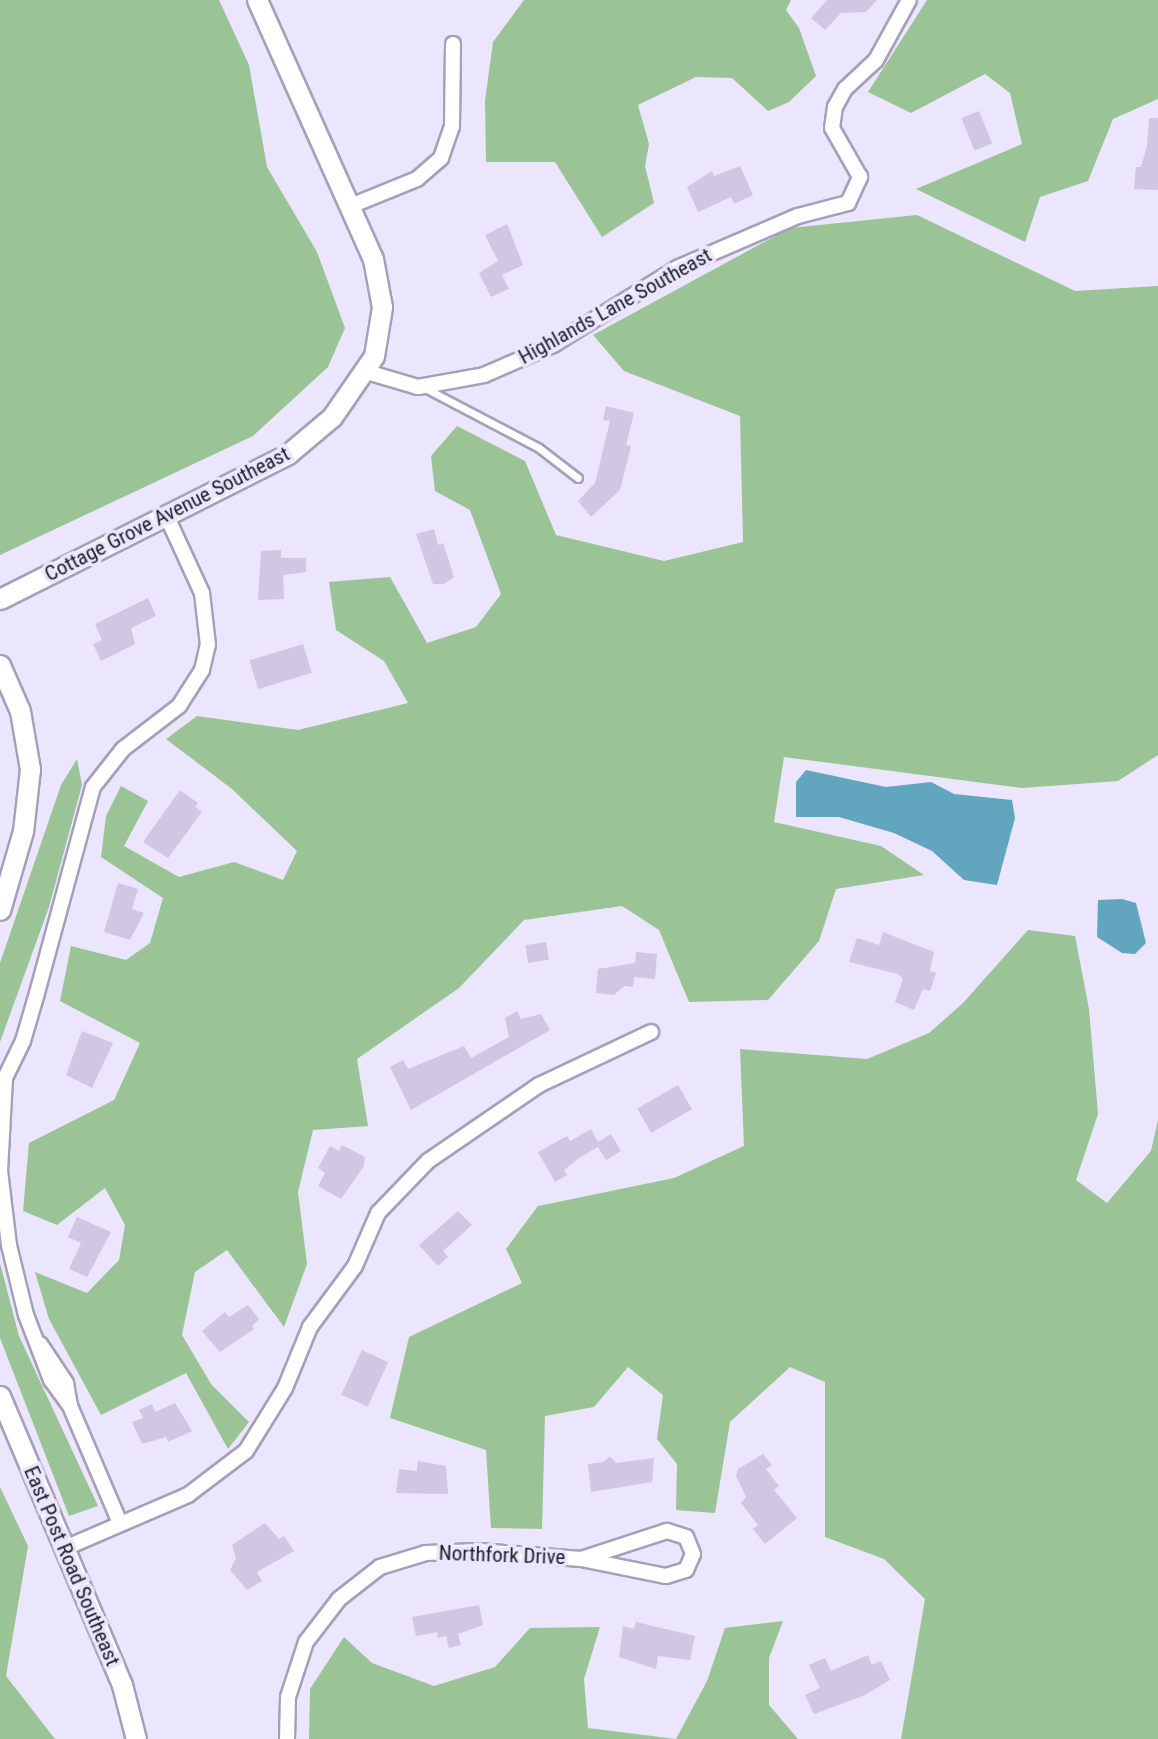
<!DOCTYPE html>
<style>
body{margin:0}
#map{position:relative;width:1158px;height:1739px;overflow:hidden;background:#ebe5fd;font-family:"Roboto Condensed",sans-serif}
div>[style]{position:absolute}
.forest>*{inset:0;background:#9bc496}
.water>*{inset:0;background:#61a6be}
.building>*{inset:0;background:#cfc7e3;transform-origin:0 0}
.roads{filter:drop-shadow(2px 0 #a69fba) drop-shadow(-2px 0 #a69fba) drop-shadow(0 2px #a69fba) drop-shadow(0 -2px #a69fba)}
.lane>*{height:7px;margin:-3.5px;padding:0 3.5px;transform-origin:3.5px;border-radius:3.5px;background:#fff}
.street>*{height:14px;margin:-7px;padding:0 7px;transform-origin:7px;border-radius:7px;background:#fff}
.secondary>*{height:19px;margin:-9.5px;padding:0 9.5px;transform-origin:9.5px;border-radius:9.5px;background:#fff}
span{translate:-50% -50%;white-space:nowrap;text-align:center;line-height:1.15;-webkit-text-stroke:7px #ebe5fd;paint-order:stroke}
.street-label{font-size:21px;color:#201d28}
</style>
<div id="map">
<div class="forest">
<i style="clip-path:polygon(0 0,219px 0,249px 65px,267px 167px,317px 252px,345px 328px,328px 367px,253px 436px,0 555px)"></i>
<i style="clip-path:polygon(524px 0,791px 0,786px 10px,799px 28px,816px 76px,789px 102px,768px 111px,732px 78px,696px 77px,638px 105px,649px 144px,645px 166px,654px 203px,602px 237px,555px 162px,486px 162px,485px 101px,493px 42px)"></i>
<i style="clip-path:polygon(927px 0,1158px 0,1158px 99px,1113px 119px,1088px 181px,1040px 197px,1025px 242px,916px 189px,1022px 144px,1010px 93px,985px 74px,911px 113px,868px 92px)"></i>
<i style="clip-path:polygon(917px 215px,1075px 291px,1158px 286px,1158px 755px,1118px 781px,1022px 788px,784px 757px,774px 822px,881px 846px,924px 875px,836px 889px,819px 941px,768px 1000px,689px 1002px,659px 930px,622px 906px,524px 920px,459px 988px,357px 1059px,368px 1126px,313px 1130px,298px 1192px,307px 1264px,284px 1327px,227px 1250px,195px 1272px,182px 1335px,211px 1384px,249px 1422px,228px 1449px,186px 1373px,101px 1415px,49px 1319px,35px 1272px,87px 1293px,119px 1260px,125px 1225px,105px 1188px,57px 1225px,23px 1211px,29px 1143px,114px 1100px,140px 1043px,60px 1001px,71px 946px,126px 960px,150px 943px,163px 898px,101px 857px,106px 816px,121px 786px,148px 801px,124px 846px,179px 877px,234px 862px,283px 880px,297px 851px,232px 789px,166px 739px,197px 716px,298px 730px,408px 703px,384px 661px,336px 630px,329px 582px,390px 577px,427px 643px,476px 627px,501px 594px,470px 510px,435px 491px,431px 456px,457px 426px,525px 461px,556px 535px,664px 561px,743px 542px,740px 416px,624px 371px,593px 335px,790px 228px)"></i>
<i style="clip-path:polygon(77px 759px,82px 785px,49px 907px,0 1042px,0 963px,61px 785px)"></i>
<i style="clip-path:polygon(1028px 930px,1075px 936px,1089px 1009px,1098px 1114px,1076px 1180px,1107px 1203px,1151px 1151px,1158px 1120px,1158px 1739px,901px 1739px,925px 1599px,884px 1559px,825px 1537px,825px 1382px,790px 1367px,730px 1422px,715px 1513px,676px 1510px,677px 1464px,657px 1439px,663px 1395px,628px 1367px,594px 1407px,545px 1416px,542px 1529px,491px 1528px,486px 1450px,390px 1418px,409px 1337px,522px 1283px,506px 1249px,538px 1206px,674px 1178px,744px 1146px,740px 1049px,867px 1059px,929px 1033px,963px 1003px)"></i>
<i style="clip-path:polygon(0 1263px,19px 1336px,98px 1506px,69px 1516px,0 1338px)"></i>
<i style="clip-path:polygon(0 1487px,28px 1546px,6px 1676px,55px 1739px,0 1739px)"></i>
<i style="clip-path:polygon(783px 1621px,769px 1658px,769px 1705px,798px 1739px,309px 1739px,310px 1689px,344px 1637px,372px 1663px,434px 1686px,495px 1667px,530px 1628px,600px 1627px,584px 1679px,588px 1728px,676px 1739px,707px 1681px,725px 1628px)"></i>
</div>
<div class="water">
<i style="clip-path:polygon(806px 770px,886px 787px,931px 782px,954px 794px,1012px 800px,1015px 818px,997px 885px,964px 880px,932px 851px,894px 833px,839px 817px,796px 817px,796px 782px)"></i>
<i style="clip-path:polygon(1122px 899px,1136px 903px,1146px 943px,1135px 954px,1122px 953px,1097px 937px,1098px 900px)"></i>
</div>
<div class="building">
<i style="clip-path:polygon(827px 0,877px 0,866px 12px,841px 13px,825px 30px,811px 18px)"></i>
<i style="left:979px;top:111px;width:35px;height:19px;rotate:68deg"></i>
<i style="clip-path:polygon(1149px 118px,1158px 118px,1158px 190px,1134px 189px,1136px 167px,1141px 167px,1147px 146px)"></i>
<i style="clip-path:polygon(740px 166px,753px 195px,734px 204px,731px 197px,698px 212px,687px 187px,712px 171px,714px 176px)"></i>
<i style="clip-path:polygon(507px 224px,523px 265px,502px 275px,509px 289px,491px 297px,479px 273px,498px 261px,485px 235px)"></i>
<i style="clip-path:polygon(606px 406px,634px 413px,626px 445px,631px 446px,620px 490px,591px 517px,578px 501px,595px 483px,610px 421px,603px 420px)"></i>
<i style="clip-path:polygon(434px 529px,438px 545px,443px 543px,454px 577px,444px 584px,433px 584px,416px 534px)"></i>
<i style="clip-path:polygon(281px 550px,281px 558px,306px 558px,306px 572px,283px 575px,284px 599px,258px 600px,261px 551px)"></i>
<i style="clip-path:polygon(148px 598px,156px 616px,131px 628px,135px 644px,101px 661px,93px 644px,102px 640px,95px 624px)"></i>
<i style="left:303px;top:644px;width:30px;height:56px;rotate:73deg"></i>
<i style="clip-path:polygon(180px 790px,198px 803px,195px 807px,202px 812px,168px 858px,143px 842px)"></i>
<i style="clip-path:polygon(118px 883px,138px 889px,132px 909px,144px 913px,130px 940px,104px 932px)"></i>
<i style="clip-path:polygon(883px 932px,934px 952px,930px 971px,936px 973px,930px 991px,923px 989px,914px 1010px,895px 1002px,903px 979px,898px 974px,849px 962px,857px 938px,879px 945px)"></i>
<i style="left:546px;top:942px;width:18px;height:21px;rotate:81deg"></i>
<i style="clip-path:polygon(636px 952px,657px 954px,655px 979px,634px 977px,633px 987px,624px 986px,614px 995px,596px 993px,598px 969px,635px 963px)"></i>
<i style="clip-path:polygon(517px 1011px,521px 1019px,541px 1014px,550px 1030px,411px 1110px,390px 1067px,403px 1060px,408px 1069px,464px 1046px,471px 1058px,509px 1037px,505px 1018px)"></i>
<i style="clip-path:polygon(82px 1031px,113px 1043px,92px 1088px,66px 1075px)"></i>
<i style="left:678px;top:1085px;width:28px;height:47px;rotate:60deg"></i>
<i style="clip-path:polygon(591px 1129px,598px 1142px,611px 1134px,621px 1151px,606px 1160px,598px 1147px,579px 1158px,564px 1170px,567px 1175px,555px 1182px,538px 1152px,567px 1136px,570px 1141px)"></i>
<i style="clip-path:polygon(342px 1145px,365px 1157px,364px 1166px,341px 1199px,318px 1186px,325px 1173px,318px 1168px,330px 1146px,339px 1151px)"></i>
<i style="clip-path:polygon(458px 1211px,472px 1225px,443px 1251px,448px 1257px,438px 1266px,419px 1245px)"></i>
<i style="clip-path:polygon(77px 1217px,111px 1232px,87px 1277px,69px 1269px,81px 1243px,68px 1237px)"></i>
<i style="clip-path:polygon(248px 1305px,259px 1319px,252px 1326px,254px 1329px,220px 1352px,202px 1331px,225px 1312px,229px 1317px)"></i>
<i style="left:362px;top:1350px;width:29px;height:49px;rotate:25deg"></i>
<i style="clip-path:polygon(175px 1403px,192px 1431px,168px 1442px,166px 1437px,142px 1444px,132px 1422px,143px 1418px,139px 1410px,152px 1404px,155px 1412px)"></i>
<i style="clip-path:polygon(763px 1454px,772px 1465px,766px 1469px,779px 1486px,774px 1490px,797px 1518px,765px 1544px,753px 1529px,758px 1525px,741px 1503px,746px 1497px,736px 1476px,738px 1469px)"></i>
<i style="clip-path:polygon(610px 1456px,616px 1463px,654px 1458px,652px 1482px,591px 1492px,588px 1464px,603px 1462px)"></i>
<i style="clip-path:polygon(418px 1461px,446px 1466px,448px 1494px,396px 1493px,399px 1469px,417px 1471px)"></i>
<i style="clip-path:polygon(265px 1523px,279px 1539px,284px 1536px,294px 1551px,257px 1572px,262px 1581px,247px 1590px,230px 1570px,236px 1558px,232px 1545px)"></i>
<i style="clip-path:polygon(479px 1605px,483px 1625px,458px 1634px,461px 1645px,449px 1648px,446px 1636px,438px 1638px,437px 1632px,416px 1636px,412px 1617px)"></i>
<i style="clip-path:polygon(636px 1622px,695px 1636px,690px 1660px,658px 1656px,656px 1669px,619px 1657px,623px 1626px,634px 1629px)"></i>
<i style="clip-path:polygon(868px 1655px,872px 1665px,881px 1661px,890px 1680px,865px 1695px,814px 1714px,805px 1695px,820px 1688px,809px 1665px,825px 1658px,831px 1671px)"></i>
</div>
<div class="roads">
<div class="lane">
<i style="left:423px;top:387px;width:131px;rotate:27.7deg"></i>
<i style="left:539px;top:448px;width:49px;rotate:37.6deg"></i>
</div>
<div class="street">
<i style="left:353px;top:205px;width:69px;rotate:-22.1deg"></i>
<i style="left:417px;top:179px;width:32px;rotate:-41deg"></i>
<i style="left:441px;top:158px;width:34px;rotate:-71deg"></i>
<i style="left:452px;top:126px;width:82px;rotate:-89.3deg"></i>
<i style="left:367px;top:372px;width:53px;rotate:16.4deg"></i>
<i style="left:418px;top:387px;width:67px;rotate:-10.3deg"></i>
<i style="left:484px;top:375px;width:75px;rotate:-23.5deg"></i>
<i style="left:553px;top:345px;width:146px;rotate:-31.8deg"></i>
<i style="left:677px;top:268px;width:132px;rotate:-23.3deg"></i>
<i style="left:798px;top:216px;width:52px;rotate:-14.6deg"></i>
<i style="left:848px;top:203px;width:29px;rotate:-65deg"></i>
<i style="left:860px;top:177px;width:56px;rotate:-119.7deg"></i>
<i style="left:832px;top:128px;width:21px;rotate:-82deg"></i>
<i style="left:835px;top:107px;width:21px;rotate:-61deg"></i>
<i style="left:845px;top:89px;width:42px;rotate:-43.1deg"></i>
<i style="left:876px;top:60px;width:68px;rotate:-61.2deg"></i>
<i style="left:40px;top:1344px;width:47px;rotate:56.3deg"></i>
<i style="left:66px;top:1383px;width:23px;rotate:80deg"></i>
<i style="left:120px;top:1523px;width:127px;rotate:-113.1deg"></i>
<i style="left:70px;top:1406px;width:32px;rotate:-126deg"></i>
<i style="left:51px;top:1380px;width:70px;rotate:-111deg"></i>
<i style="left:26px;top:1315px;width:72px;rotate:-103.7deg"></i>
<i style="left:9px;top:1245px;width:75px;rotate:-96.9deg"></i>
<i style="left:0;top:1171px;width:93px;rotate:-86.9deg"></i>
<i style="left:5px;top:1078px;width:41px;rotate:-64.1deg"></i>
<i style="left:23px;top:1041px;width:50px;rotate:-73.7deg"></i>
<i style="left:37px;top:993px;width:213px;rotate:-74.8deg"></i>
<i style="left:93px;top:787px;width:48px;rotate:-51.7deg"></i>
<i style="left:123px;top:749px;width:71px;rotate:-37.5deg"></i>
<i style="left:179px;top:706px;width:43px;rotate:-57.4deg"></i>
<i style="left:202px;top:670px;width:26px;rotate:-77deg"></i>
<i style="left:208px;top:645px;width:52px;rotate:-96.6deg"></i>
<i style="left:202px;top:593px;width:84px;rotate:-114.7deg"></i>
<i style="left:65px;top:1548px;width:134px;rotate:-23.3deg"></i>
<i style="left:188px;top:1495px;width:73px;rotate:-37.2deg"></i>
<i style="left:246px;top:1451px;width:74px;rotate:-58.2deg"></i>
<i style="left:285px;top:1388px;width:66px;rotate:-67.7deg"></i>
<i style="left:310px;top:1327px;width:76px;rotate:-53.6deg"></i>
<i style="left:355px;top:1266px;width:58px;rotate:-66.5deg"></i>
<i style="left:378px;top:1213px;width:72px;rotate:-46.1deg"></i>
<i style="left:428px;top:1161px;width:135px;rotate:-34.4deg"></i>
<i style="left:539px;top:1085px;width:124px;rotate:-25.3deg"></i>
<i style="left:287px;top:1739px;width:42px;rotate:-88.6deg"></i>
<i style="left:288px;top:1697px;width:58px;rotate:-71.9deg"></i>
<i style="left:306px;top:1642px;width:54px;rotate:-52.5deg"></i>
<i style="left:339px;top:1599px;width:52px;rotate:-38deg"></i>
<i style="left:380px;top:1567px;width:48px;rotate:-16.9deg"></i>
<i style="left:426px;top:1553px;width:53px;rotate:-2.2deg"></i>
<i style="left:479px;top:1551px;width:102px;rotate:4.5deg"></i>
<i style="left:581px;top:1559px;width:87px;rotate:11.3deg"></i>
<i style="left:666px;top:1576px;width:21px;rotate:-17deg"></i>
<i style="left:686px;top:1570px;width:17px;rotate:-66deg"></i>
<i style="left:693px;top:1554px;width:18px;rotate:-112deg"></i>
<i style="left:686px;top:1537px;width:20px;rotate:-162deg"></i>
<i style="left:667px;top:1531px;width:90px;rotate:162deg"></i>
</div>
<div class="secondary">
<i style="left:0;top:599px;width:322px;rotate:-26.7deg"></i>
<i style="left:288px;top:454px;width:57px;rotate:-40.1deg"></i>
<i style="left:332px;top:417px;width:74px;rotate:-55.5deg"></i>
<i style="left:374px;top:356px;width:50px;rotate:-80.7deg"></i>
<i style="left:382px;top:307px;width:49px;rotate:-100.6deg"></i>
<i style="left:373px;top:259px;width:284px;rotate:-114.1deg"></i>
<i style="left:0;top:665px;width:50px;rotate:66.5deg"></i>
<i style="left:20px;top:711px;width:59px;rotate:80.2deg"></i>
<i style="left:30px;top:769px;width:62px;rotate:96.4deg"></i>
<i style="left:23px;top:831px;width:82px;rotate:106.2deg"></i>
<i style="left:0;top:1396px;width:314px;rotate:67.1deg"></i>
<i style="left:122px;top:1685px;width:56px;rotate:75.5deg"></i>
</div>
</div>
<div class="street-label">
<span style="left:615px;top:306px;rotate:-29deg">Highlands Lane Southeast</span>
<span style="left:167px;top:514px;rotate:-27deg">Cottage Grove Avenue Southeast</span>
<span style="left:502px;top:1555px;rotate:2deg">Northfork Drive</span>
<span style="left:72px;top:1566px;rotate:67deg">East Post Road Southeast</span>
</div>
</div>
